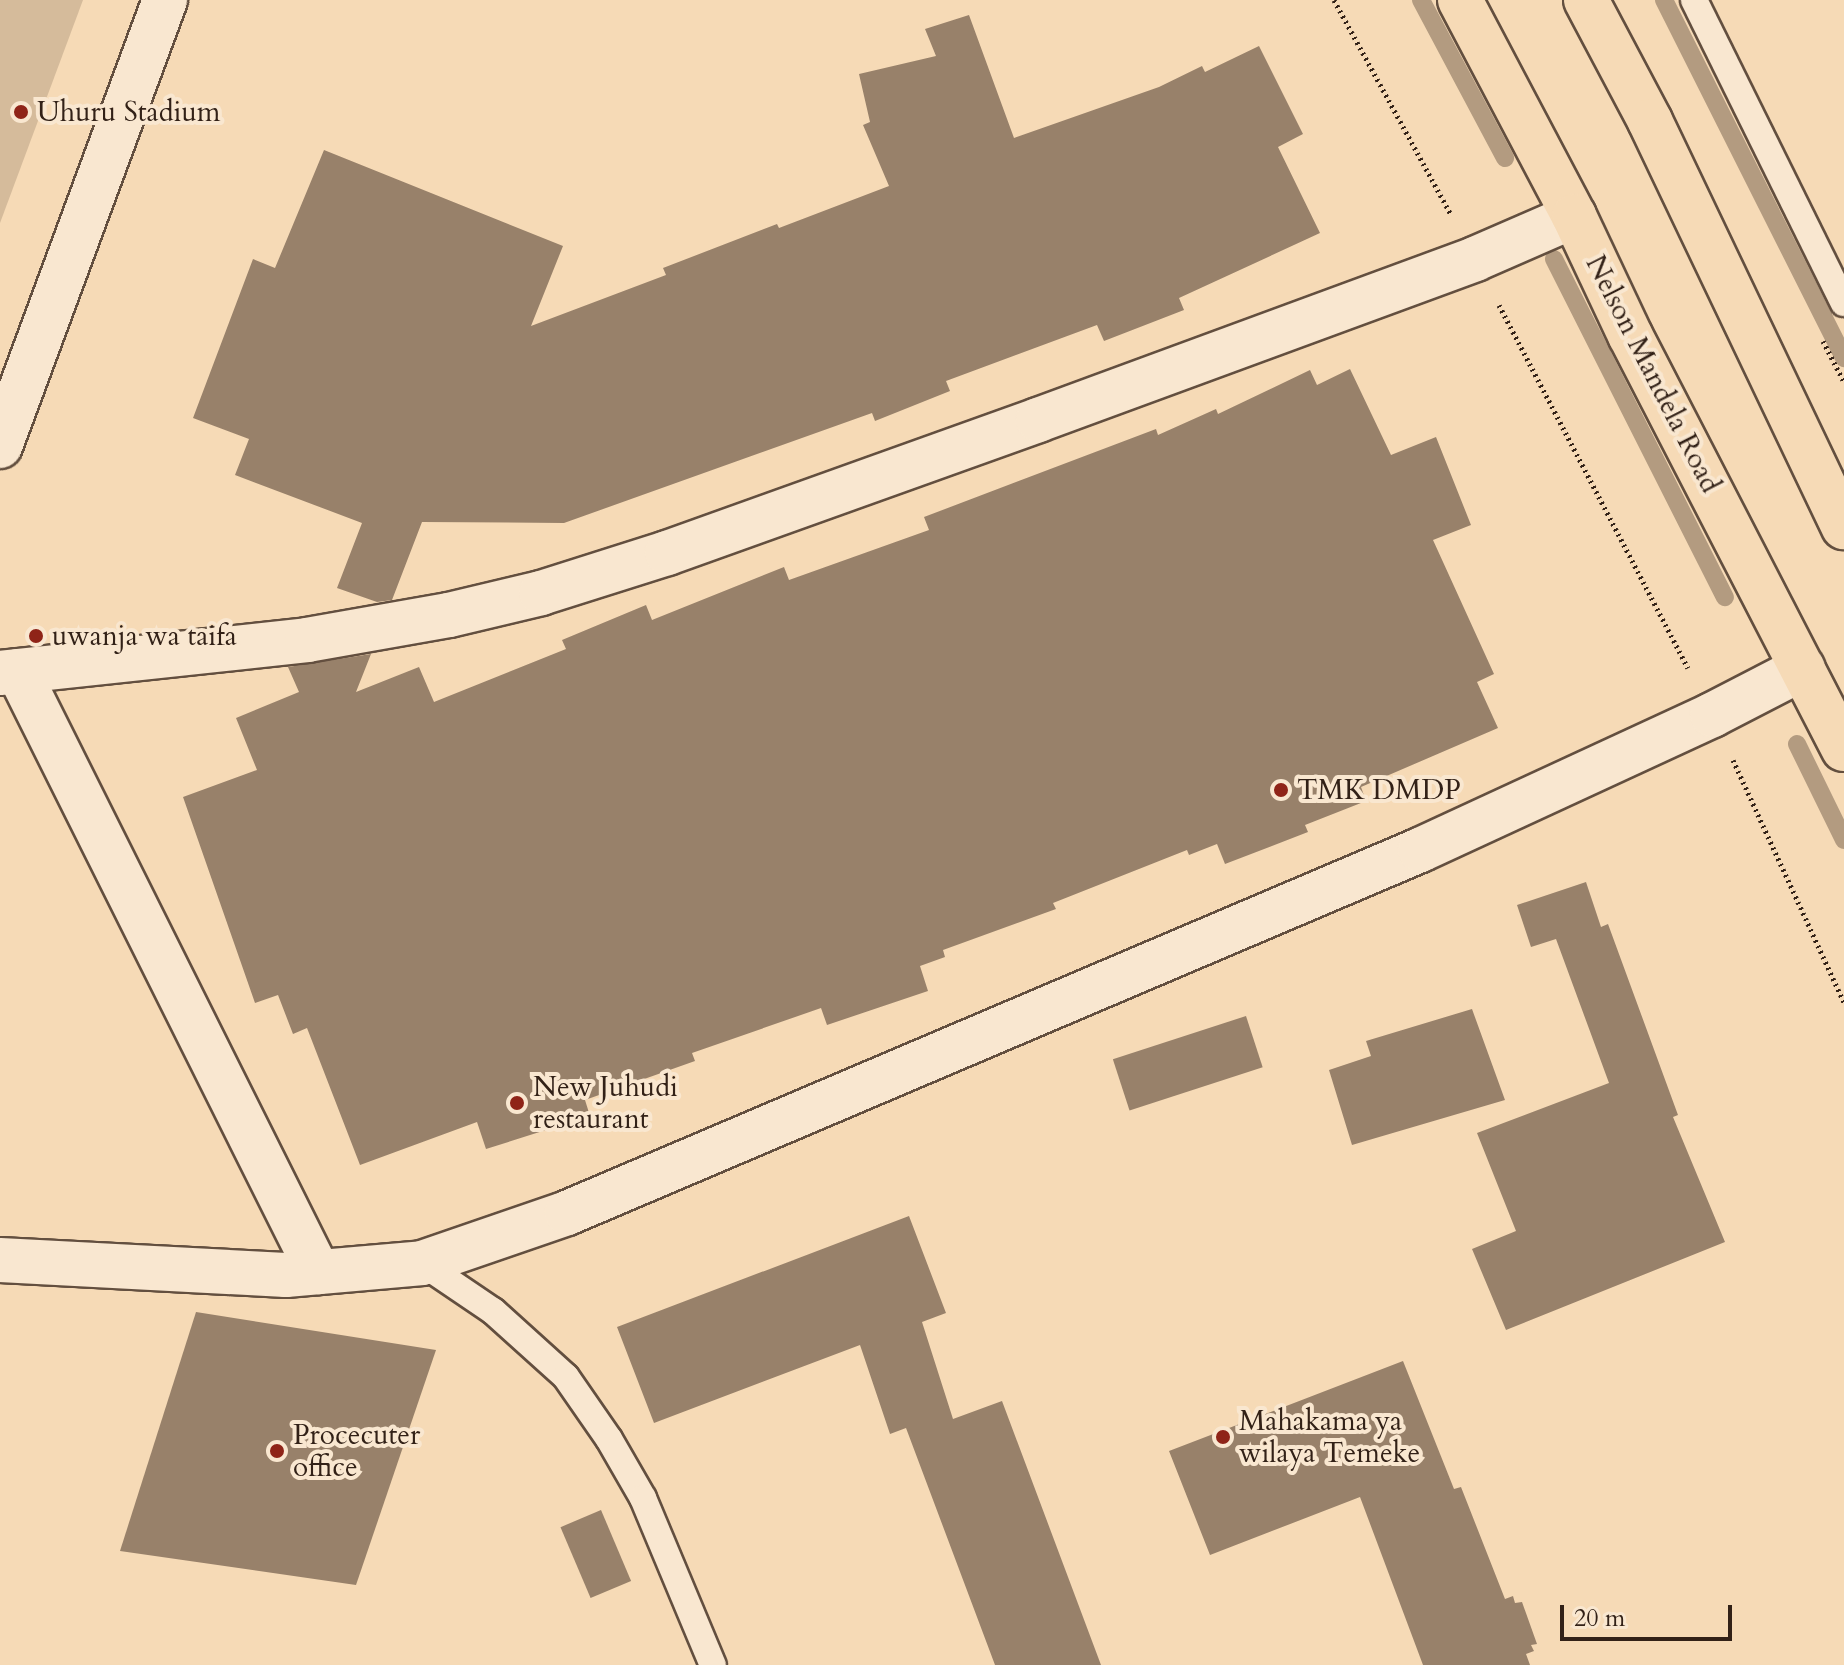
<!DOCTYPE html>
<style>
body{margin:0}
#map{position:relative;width:1844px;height:1665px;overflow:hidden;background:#f6dab6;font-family:Cardo,serif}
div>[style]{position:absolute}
.green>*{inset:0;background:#d5bb9b}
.stream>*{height:18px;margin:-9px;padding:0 9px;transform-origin:9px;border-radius:9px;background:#b39b80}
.building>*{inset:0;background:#98816a;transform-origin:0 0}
.path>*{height:5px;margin-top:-2.5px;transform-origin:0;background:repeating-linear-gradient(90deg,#322117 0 2px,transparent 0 6px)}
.roads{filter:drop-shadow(2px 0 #634f3f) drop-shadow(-2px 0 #634f3f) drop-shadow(0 2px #634f3f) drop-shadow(0 -2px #634f3f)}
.service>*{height:26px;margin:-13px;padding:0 13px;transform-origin:13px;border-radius:13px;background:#f9e7d0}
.minor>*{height:44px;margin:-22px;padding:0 22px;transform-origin:22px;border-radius:22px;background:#f9e7d0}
.tertiary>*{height:44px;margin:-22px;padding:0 22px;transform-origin:22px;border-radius:22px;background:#f9e7d0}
.primary>*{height:44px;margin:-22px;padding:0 22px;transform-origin:22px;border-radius:22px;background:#f6dab6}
.dots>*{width:22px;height:22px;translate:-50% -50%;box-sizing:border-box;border:4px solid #f9e7d0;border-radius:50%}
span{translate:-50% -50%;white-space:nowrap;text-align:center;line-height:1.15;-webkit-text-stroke:8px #f9e7d0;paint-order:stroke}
.poi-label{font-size:28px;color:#322117}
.left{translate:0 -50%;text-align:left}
.street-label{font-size:28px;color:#322117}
.scale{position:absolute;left:1560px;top:1605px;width:172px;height:36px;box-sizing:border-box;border:4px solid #322117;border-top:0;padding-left:10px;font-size:24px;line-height:28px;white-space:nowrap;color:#322117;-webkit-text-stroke:6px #f9e7d0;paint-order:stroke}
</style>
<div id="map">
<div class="green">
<i style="clip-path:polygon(0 0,83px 0,0 223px)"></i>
</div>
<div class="stream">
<i style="left:1421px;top:0;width:179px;rotate:62deg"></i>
<i style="left:1664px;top:0;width:401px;rotate:63.3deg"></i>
<i style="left:1554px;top:259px;width:379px;rotate:63.2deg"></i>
<i style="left:1797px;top:744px;width:107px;rotate:63.9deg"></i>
</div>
<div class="building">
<i style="clip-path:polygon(969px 15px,1014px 138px,1159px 87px,1202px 66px,1205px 72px,1259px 46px,1303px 134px,1278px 147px,1320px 233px,1179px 298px,1184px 310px,1104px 341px,1097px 325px,946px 381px,950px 391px,875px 421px,872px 413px,564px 523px,422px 522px,392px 600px,377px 602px,337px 588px,362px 523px,235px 475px,249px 439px,193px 418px,253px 259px,275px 268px,324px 150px,563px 246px,531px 326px,666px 275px,663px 268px,777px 224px,779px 228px,889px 186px,863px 125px,870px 122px,859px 74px,936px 56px,925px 29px)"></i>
<i style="clip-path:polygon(1350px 369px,1391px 455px,1436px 437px,1471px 525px,1433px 540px,1494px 674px,1477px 682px,1498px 728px,1361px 787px,1366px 801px,1305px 825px,1308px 832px,1225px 864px,1217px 844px,1189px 855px,1187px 850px,1053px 903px,1056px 909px,943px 950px,945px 957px,920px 966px,928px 991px,827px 1025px,821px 1008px,692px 1053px,695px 1061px,585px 1100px,590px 1116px,486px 1149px,477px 1122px,360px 1165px,307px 1028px,293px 1034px,278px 995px,255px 1003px,183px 797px,257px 770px,236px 718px,299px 692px,288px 667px,371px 654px,356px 692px,419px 667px,434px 702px,566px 649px,562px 640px,646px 605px,652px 620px,784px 567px,789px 580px,929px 530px,924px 517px,1156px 429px,1158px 435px,1216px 409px,1218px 414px,1310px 370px,1317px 385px)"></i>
<i style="clip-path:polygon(1586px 882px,1601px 927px,1608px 924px,1678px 1115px,1673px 1117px,1725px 1242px,1506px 1330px,1472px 1249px,1516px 1231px,1477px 1133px,1609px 1083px,1556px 939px,1531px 947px,1517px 905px)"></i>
<i style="clip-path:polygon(1472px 1009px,1505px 1100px,1352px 1145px,1329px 1070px,1371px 1056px,1366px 1041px)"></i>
<i style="left:1246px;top:1016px;width:54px;height:140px;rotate:72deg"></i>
<i style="clip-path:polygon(909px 1216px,946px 1313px,922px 1322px,953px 1419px,1002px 1401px,1101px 1665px,995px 1665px,906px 1428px,890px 1434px,860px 1345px,654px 1423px,617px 1327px)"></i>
<i style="clip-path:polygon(196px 1312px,436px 1350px,356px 1585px,120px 1551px)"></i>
<i style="clip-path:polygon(1403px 1361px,1454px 1489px,1461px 1487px,1505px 1599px,1513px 1596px,1515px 1603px,1522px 1602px,1537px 1644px,1531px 1645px,1534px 1651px,1526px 1654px,1530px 1665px,1423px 1665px,1360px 1497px,1210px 1555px,1169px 1451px)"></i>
<i style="left:601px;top:1510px;width:77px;height:44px;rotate:67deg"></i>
</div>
<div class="path">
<i style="left:1334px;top:0;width:245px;rotate:61.4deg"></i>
<i style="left:1499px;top:305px;width:409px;rotate:62.5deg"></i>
<i style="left:1823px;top:341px;width:46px;rotate:62.9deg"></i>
<i style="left:1733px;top:760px;width:267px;rotate:65.4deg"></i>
</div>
<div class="roads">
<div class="service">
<i style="left:1694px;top:0;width:338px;rotate:63.7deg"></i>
<i style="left:422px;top:1263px;width:86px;rotate:34.1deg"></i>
<i style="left:493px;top:1311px;width:98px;rotate:42.1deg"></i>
<i style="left:566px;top:1377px;width:75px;rotate:55.3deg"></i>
<i style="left:609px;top:1439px;width:68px;rotate:60deg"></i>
<i style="left:643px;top:1498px;width:181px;rotate:67.3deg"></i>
</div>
<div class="minor">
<i style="left:18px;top:671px;width:672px;rotate:63.47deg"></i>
<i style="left:0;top:673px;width:309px;rotate:-6.1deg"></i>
<i style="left:307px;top:640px;width:144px;rotate:-10deg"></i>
<i style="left:449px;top:615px;width:95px;rotate:-13.4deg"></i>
<i style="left:541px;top:593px;width:132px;rotate:-17.6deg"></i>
<i style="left:667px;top:553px;width:394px;rotate:-19.7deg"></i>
<i style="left:1038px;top:420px;width:466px;rotate:-20.2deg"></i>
<i style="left:1475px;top:259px;width:108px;rotate:-23.5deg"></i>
<i style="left:0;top:1260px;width:286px;rotate:3deg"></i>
<i style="left:286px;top:1275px;width:137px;rotate:-5deg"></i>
<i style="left:422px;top:1263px;width:153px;rotate:-19deg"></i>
<i style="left:567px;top:1213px;width:927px;rotate:-23.05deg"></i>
<i style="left:1420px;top:850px;width:322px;rotate:-24.8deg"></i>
<i style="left:1712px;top:715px;width:102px;rotate:-27.3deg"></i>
</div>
<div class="tertiary">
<i style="left:0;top:446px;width:476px;rotate:-69.7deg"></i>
</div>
<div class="primary">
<i style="left:1460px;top:0;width:244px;rotate:62.2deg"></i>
<i style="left:1574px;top:216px;width:132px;rotate:64.8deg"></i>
<i style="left:1630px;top:335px;width:466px;rotate:62.7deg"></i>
<i style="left:1586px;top:0;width:137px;rotate:62.1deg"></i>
<i style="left:1650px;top:121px;width:450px;rotate:64.5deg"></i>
</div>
</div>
<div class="dots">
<i style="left:21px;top:112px;background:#8f2418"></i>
<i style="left:36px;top:636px;background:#8f2418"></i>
<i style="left:1281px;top:790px;background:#8f2418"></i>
<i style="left:517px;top:1103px;background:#8f2418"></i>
<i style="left:1223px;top:1437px;background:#8f2418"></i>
<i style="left:277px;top:1451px;background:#8f2418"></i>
</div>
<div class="poi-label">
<span class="left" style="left:37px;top:112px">Uhuru Stadium</span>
<span class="left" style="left:52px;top:636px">uwanja wa taifa</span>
<span class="left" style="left:1297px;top:790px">TMK DMDP</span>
<span class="left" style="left:533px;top:1103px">New Juhudi<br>restaurant</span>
<span class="left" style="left:1239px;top:1437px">Mahakama ya<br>wilaya Temeke</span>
<span class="left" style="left:293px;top:1451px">Procecuter<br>office</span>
</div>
<div class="street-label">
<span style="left:1653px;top:374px;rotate:63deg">Nelson Mandela Road</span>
</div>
<div class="scale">20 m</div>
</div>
